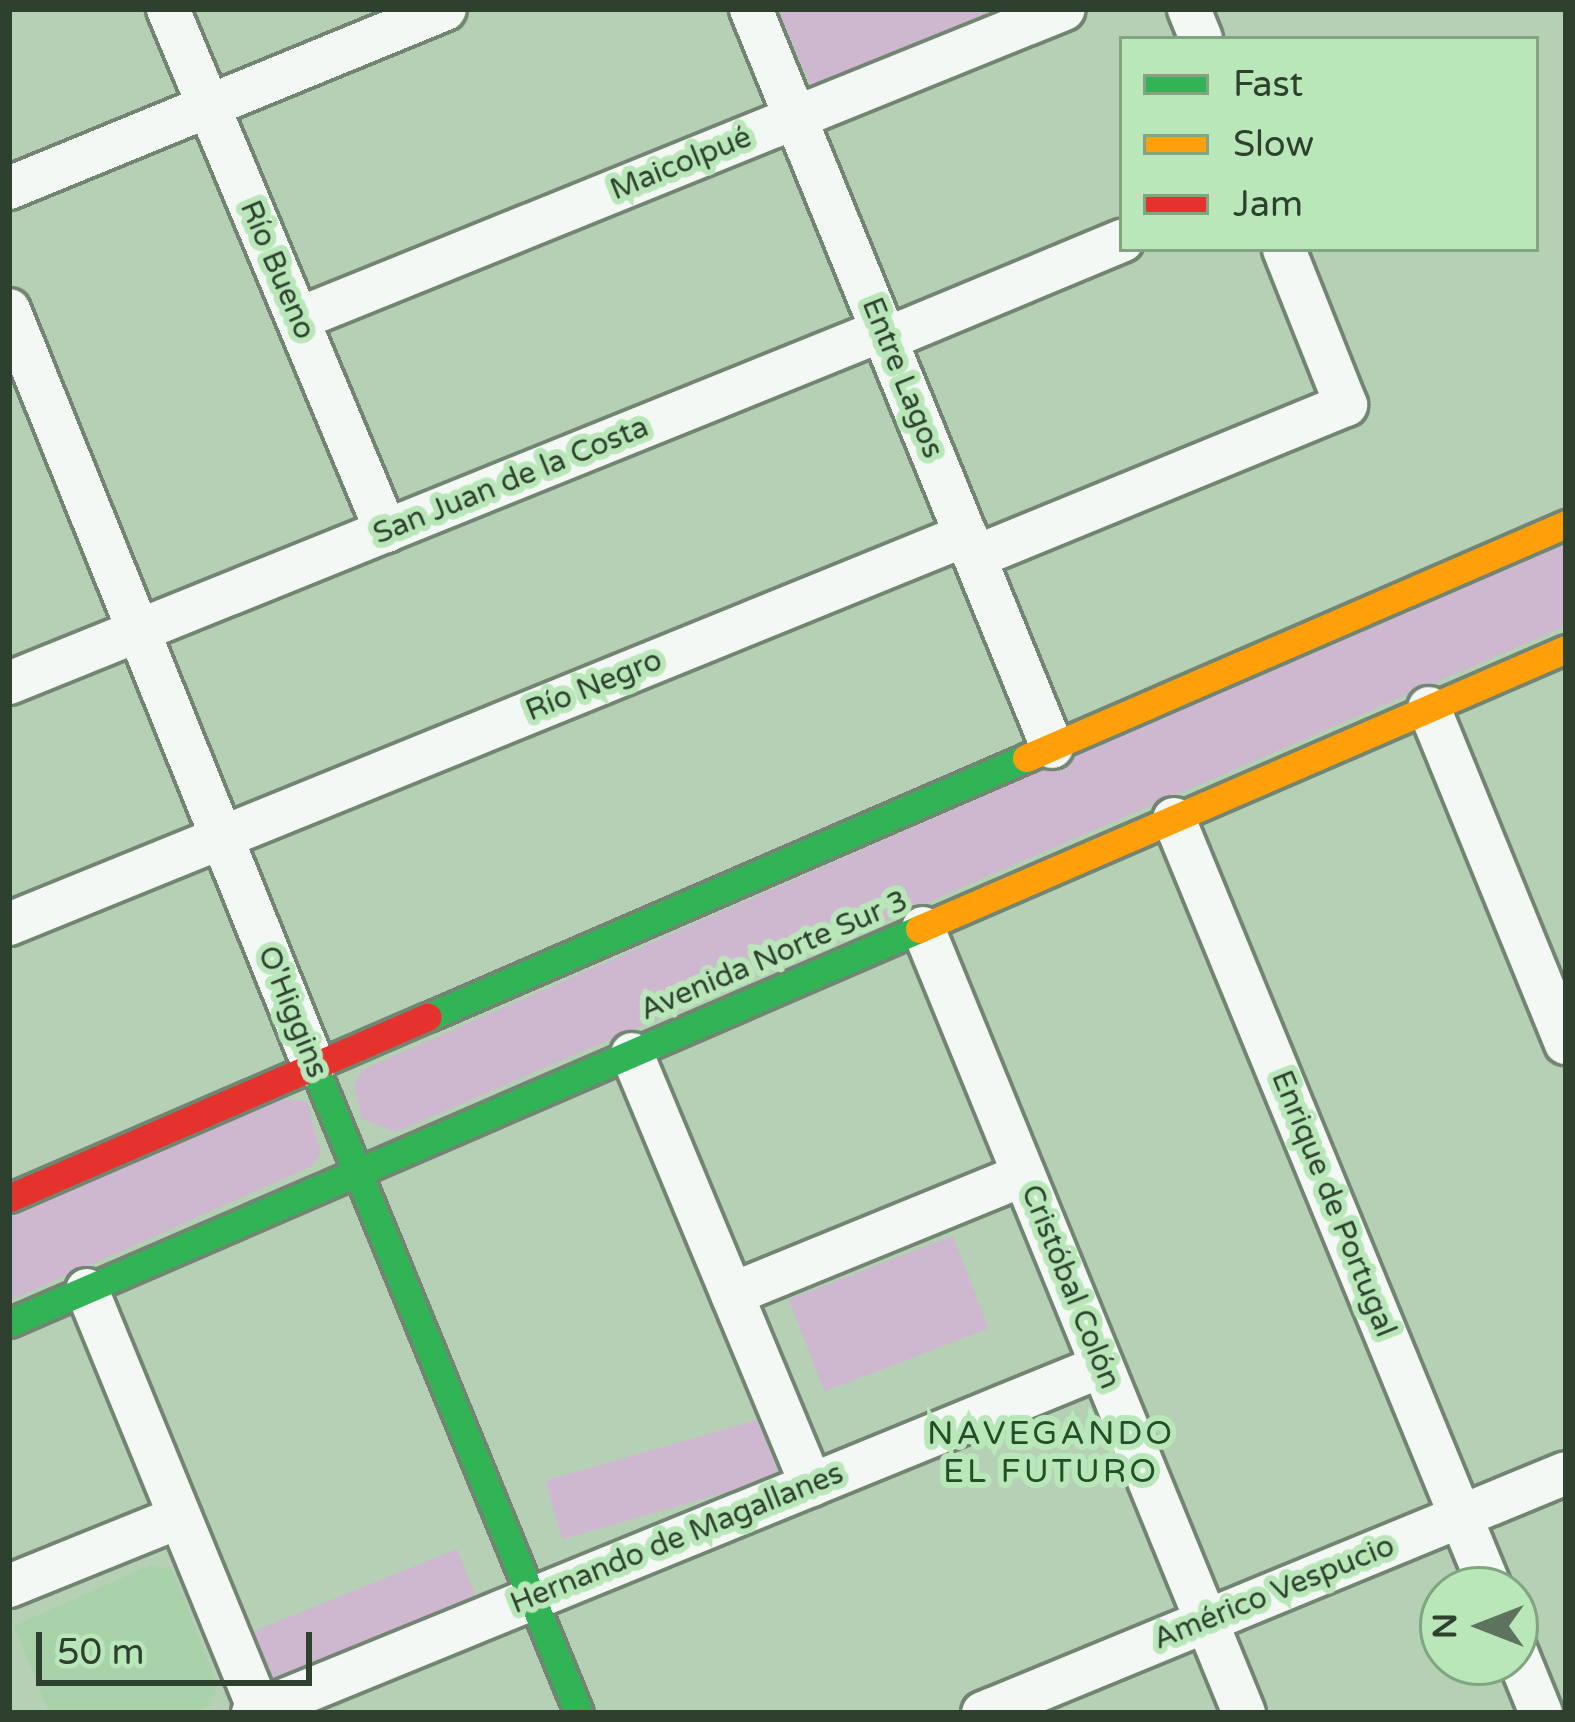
<!DOCTYPE html>
<meta charset="utf-8">
<style>
body{margin:0}
#map{position:relative;width:1575px;height:1722px;overflow:hidden;background:#b6d0b6;font-family:"Varela Round",sans-serif}
div>[style]{position:absolute}
.built>*{inset:0;background:#a9d2aa}
.green>*{inset:0;background:#ceb8cf;transform-origin:0 0}
.roads{filter:drop-shadow(3px 0 #728572) drop-shadow(-3px 0 #728572) drop-shadow(0 3px #728572) drop-shadow(0 -3px #728572)}
.street>*{height:42px;margin:-21px;padding:0 21px;transform-origin:21px;border-radius:21px;background:#f4f8f4}
.fast>*{height:27px;margin:-13.5px;padding:0 13.5px;transform-origin:13.5px;border-radius:13.5px;background:#30b455}
.slow>*{height:27px;margin:-13.5px;padding:0 13.5px;transform-origin:13.5px;border-radius:13.5px;background:#ff9f0a}
.jam>*{height:27px;margin:-13.5px;padding:0 13.5px;transform-origin:13.5px;border-radius:13.5px;background:#e5322d}
span{translate:-50% -50%;white-space:nowrap;text-align:center;line-height:1.15;-webkit-text-stroke:12px #b9e7b9;paint-order:stroke}
.street-label{font-size:30px;color:#2e412e}
.neighbourhood-label{font-size:33px;color:#254e27;letter-spacing:3px}
.frame{position:absolute;inset:0;border:12px solid #2e412e;pointer-events:none}
.legend{position:absolute;left:1119px;top:36px;width:420px;height:216px;box-sizing:border-box;background:#b9e7b9;border:3px solid #81a581;margin:0;padding:15px 21px;list-style:none;font-size:36px;color:#2e412e}
.legend li{display:flex;align-items:center;gap:24px;height:60px}
.legend b{width:60px;border:3px solid #81a581}
.north{position:absolute;left:1419px;top:1566px;width:120px;height:120px;box-sizing:border-box;background:#b9e7b9;border:3px solid #81a581;border-radius:50%;rotate:270deg;font-size:33px;font-weight:700;line-height:48px;text-align:center;color:#2e412e}
.north::after{content:'';display:block;margin:auto;width:42px;height:54px;background:#5e735e;clip-path:polygon(50% 0,100% 100%,50% 72%,0 100%)}
.scale{position:absolute;left:36px;top:1632px;width:276px;height:54px;box-sizing:border-box;border:6px solid #2e412e;border-top:0;padding-left:15px;font-size:36px;line-height:42px;white-space:nowrap;color:#2e412e;-webkit-text-stroke:9px #b9e7b9;paint-order:stroke}
</style>
<div id="map">
<div class="built">
<i style="clip-path:polygon(150px 1565px,172px 1569px,217px 1684px,210px 1706px,193px 1713px,49px 1713px,14px 1626px)"></i>
</div>
<div class="green">
<i style="clip-path:polygon(778px 9px,987px 9px,992px 22px,812px 89px)"></i>
<i style="clip-path:polygon(1566px 540px,1566px 626px,396px 1132px,362px 1119px,354px 1084px,362px 1070px)"></i>
<i style="clip-path:polygon(275px 1099px,307px 1101px,321px 1153px,312px 1166px,9px 1301px,9px 1215px)"></i>
<i style="left:953px;top:1236px;width:99px;height:176px;rotate:69deg"></i>
<i style="left:771px;top:1416px;width:61px;height:235px;rotate:74deg"></i>
<i style="clip-path:polygon(457px 1549px,481px 1609px,267px 1687px,239px 1637px)"></i>
</div>
<div class="roads">
<div class="street">
<i style="left:168px;top:9px;width:566px;rotate:67.33deg"></i>
<i style="left:751px;top:9px;width:797px;rotate:67.81deg"></i>
<i style="left:1189px;top:9px;width:32px;rotate:68deg"></i>
<i style="left:9px;top:188px;width:471px;rotate:-22.3deg"></i>
<i style="left:9px;top:310px;width:815px;rotate:68.03deg"></i>
<i style="left:298px;top:319px;width:826px;rotate:-22.03deg"></i>
<i style="left:886px;top:339px;width:256px;rotate:-22.6deg"></i>
<i style="left:975px;top:557px;width:401px;rotate:-22.3deg"></i>
<i style="left:1346px;top:405px;width:168px;rotate:-111.7deg"></i>
<i style="left:9px;top:683px;width:943px;rotate:-21.99deg"></i>
<i style="left:1429px;top:708px;width:362px;rotate:67.8deg"></i>
<i style="left:1174px;top:819px;width:834px;rotate:67.65deg"></i>
<i style="left:9px;top:924px;width:1033px;rotate:-22.12deg"></i>
<i style="left:923px;top:928px;width:848px;rotate:67.76deg"></i>
<i style="left:632px;top:1054px;width:467px;rotate:67.4deg"></i>
<i style="left:87px;top:1290px;width:454px;rotate:67.7deg"></i>
<i style="left:732px;top:1294px;width:315px;rotate:-22.2deg"></i>
<i style="left:9px;top:1586px;width:184px;rotate:-22deg"></i>
<i style="left:1515px;top:1649px;width:69px;rotate:67.9deg"></i>
<i style="left:253px;top:1713px;width:917px;rotate:-22.23deg"></i>
<i style="left:983px;top:1713px;width:630px;rotate:-22.38deg"></i>
</div>
<div class="fast">
<i style="left:428px;top:1017px;width:652px;rotate:-23.42deg"></i>
<i style="left:314px;top:1066px;width:699px;rotate:67.73deg"></i>
<i style="left:9px;top:1323px;width:992px;rotate:-23.41deg"></i>
</div>
<div class="slow">
<i style="left:1026px;top:758px;width:589px;rotate:-23.43deg"></i>
<i style="left:919px;top:929px;width:705px;rotate:-23.4deg"></i>
</div>
<div class="jam">
<i style="left:9px;top:1198px;width:456px;rotate:-23.4deg"></i>
</div>
</div>
<div class="street-label">
<span style="left:681px;top:164px;rotate:-22deg">Maicolpué</span>
<span style="left:277px;top:270px;rotate:67deg">Río Bueno</span>
<span style="left:902px;top:378px;rotate:68deg">Entre Lagos</span>
<span style="left:511px;top:481px;rotate:-22deg">San Juan de la Costa</span>
<span style="left:594px;top:686px;rotate:-22deg">Río Negro</span>
<span style="left:774px;top:956px;rotate:-23deg">Avenida Norte Sur 3</span>
<span style="left:292px;top:1012px;rotate:68deg">O'Higgins</span>
<span style="left:1333px;top:1204px;rotate:68deg">Enrique de Portugal</span>
<span style="left:1070px;top:1287px;rotate:68deg">Cristóbal Colón</span>
<span style="left:677px;top:1539px;rotate:-22deg">Hernando de Magallanes</span>
<span style="left:1274px;top:1593px;rotate:-22deg">Américo Vespucio</span>
</div>
<div class="neighbourhood-label">
<span style="left:1051px;top:1453px">NAVEGANDO<br>EL FUTURO</span>
</div>
<div class="frame"></div>
<ul class="legend">
<li><b style="height:15px;background:#30b455"></b>Fast</li>
<li><b style="height:15px;background:#ff9f0a"></b>Slow</li>
<li><b style="height:15px;background:#e5322d"></b>Jam</li>
</ul>
<div class="north">N</div>
<div class="scale">50 m</div>
</div>
